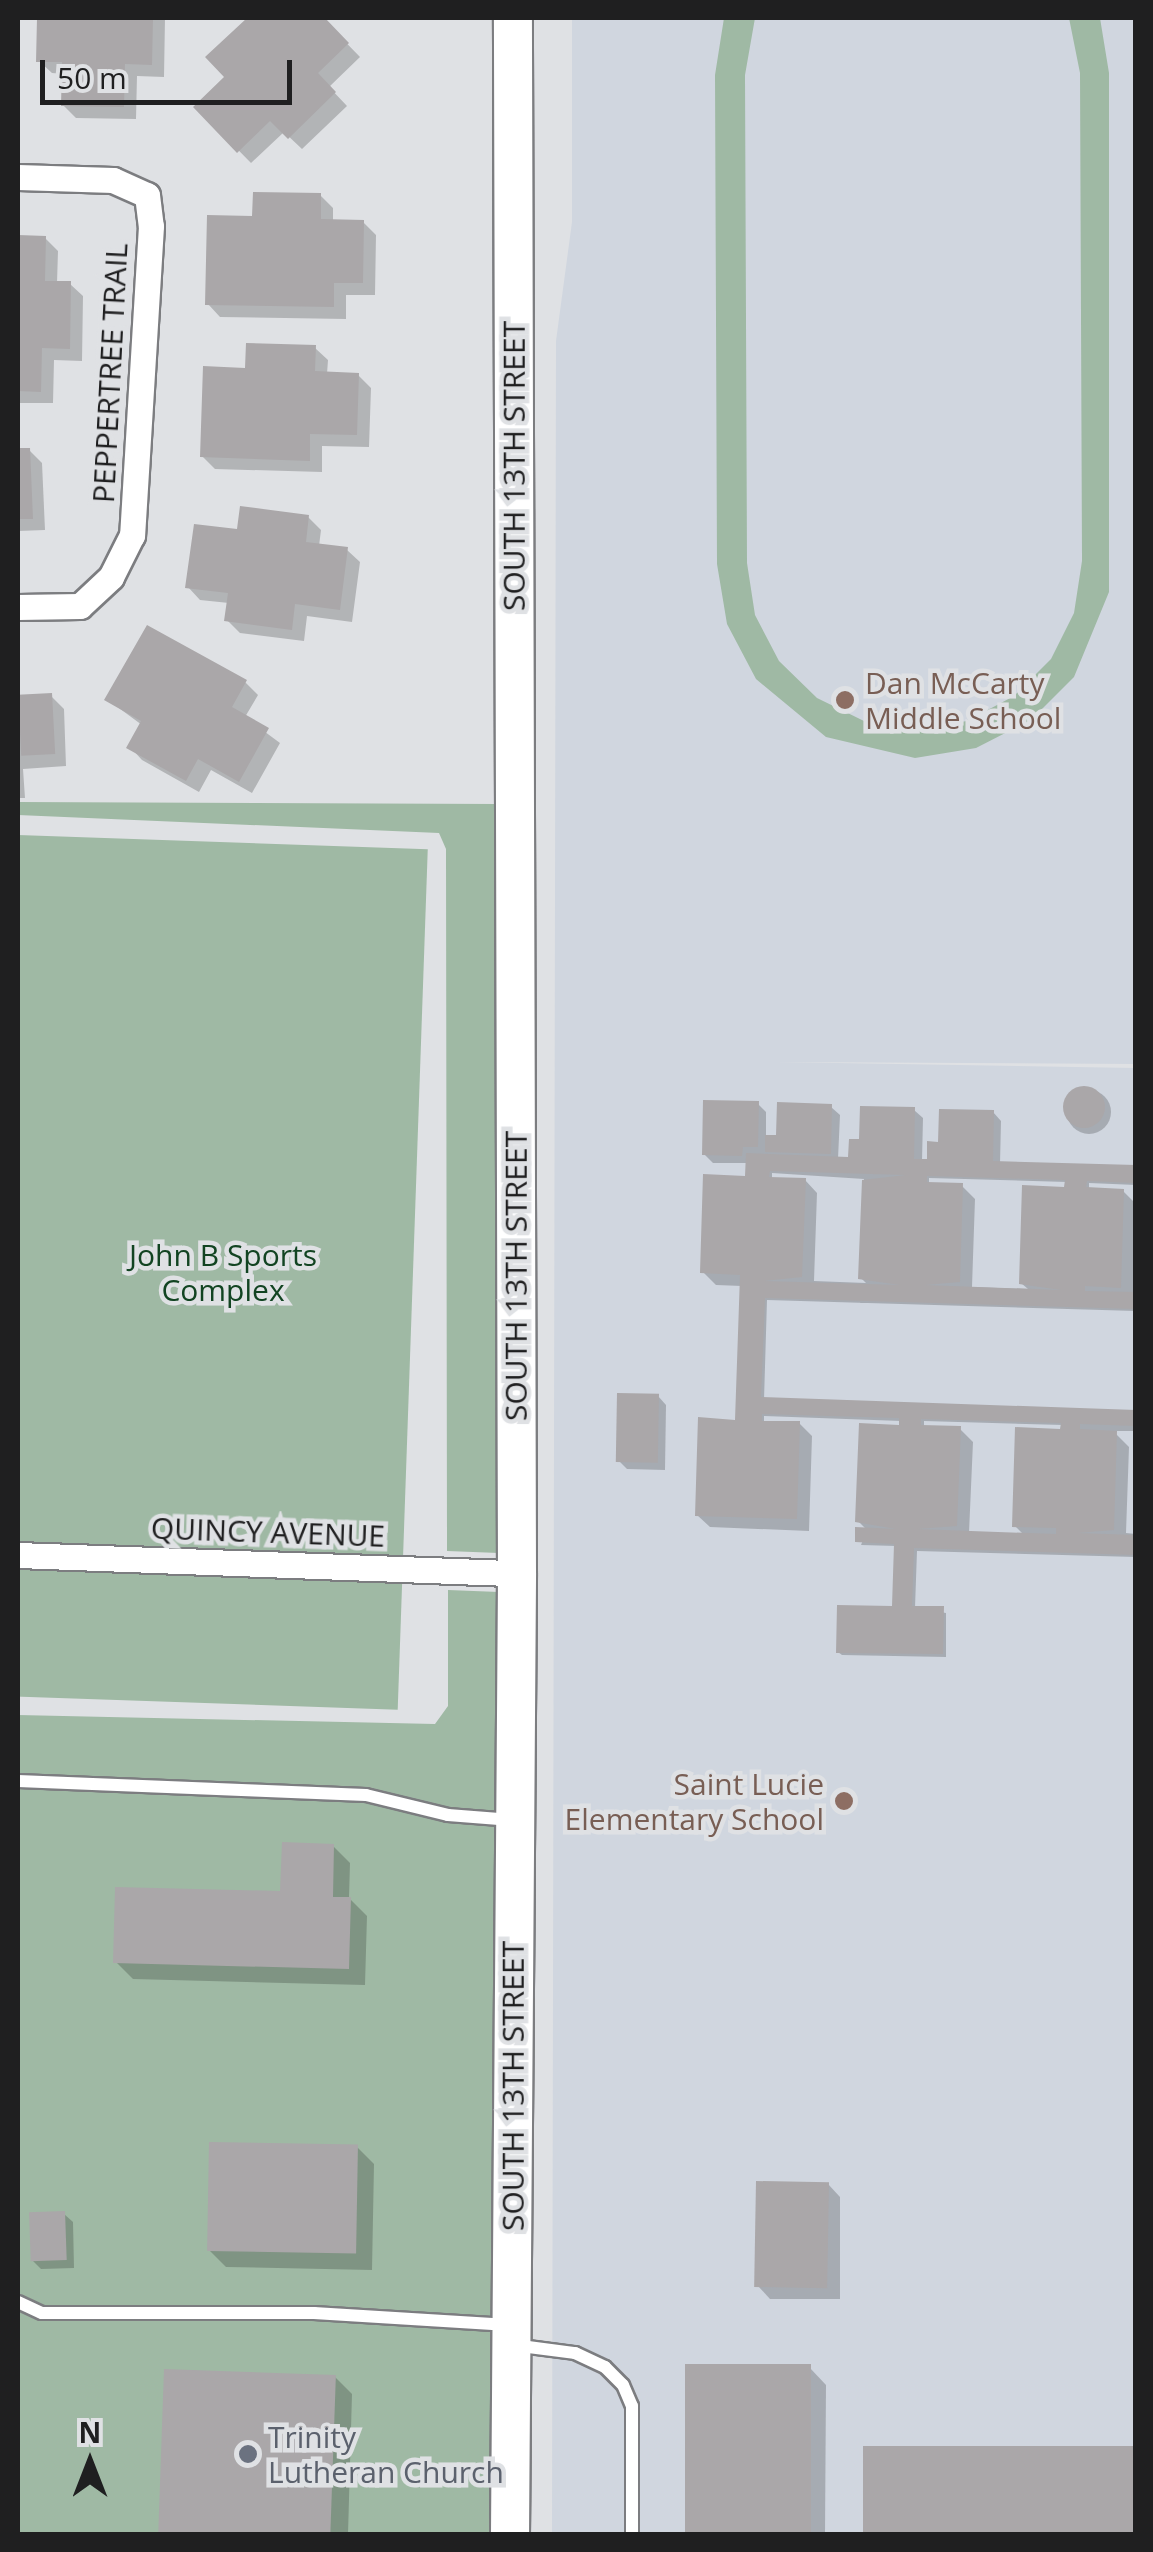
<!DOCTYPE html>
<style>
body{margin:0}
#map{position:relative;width:1153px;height:2552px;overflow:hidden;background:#dfe1e4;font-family:"Open Sans",sans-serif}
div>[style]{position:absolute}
.built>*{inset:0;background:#d0d6df}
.green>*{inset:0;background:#9fb9a4;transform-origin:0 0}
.shadow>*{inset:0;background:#0003;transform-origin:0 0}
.round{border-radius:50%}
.building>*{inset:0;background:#aaa7a9;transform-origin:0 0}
.roads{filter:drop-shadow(2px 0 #7c7d80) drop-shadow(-2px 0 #7c7d80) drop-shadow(0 2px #7c7d80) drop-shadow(0 -2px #7c7d80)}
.lane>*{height:12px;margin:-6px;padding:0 6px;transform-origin:6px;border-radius:6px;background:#fff}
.street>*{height:25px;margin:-12.5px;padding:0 12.5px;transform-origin:12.5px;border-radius:12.5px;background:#fff}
.secondary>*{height:38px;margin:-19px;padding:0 19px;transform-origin:19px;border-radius:19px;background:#fff}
.dots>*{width:28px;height:28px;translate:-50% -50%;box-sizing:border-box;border:5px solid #dfe1e4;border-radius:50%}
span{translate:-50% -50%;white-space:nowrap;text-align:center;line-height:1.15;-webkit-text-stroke:9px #dfe1e4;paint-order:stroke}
.street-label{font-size:30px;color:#1f1f20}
.education-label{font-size:30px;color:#785e54}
.left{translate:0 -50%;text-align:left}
.right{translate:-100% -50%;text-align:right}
.park-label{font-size:30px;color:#124422}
.worship-label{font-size:30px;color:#5b616d}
.frame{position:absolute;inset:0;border:20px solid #1f1f20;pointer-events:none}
.north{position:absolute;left:40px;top:2412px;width:100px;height:100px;-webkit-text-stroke:8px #dfe1e4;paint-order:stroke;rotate:0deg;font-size:28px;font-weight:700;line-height:40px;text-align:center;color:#1f1f20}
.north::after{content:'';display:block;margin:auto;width:35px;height:45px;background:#1f1f20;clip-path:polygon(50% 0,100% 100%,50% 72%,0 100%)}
.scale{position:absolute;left:40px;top:60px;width:252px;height:45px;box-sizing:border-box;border:5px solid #1f1f20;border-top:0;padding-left:12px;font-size:30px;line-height:35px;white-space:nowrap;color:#1f1f20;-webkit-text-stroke:8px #dfe1e4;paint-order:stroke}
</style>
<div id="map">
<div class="built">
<i style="clip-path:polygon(572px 18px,1135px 18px,1135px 1064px,776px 1062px,1135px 1068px,1135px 2534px,552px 2534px,556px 341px,572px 222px)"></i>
</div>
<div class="green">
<i style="clip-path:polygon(724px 18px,755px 18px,745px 75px,747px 563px,755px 615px,779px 661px,817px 698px,864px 721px,915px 729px,967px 721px,1014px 696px,1051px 659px,1074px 613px,1082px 561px,1080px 73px,1069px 18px,1100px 18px,1109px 73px,1109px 592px,1074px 677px,1031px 720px,976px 748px,915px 758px,826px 737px,756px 679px,727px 624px,717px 564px,715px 75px)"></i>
<i style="clip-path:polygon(18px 802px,498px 804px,499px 1553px,447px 1551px,446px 849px,439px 833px,18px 815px)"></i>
<i style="left:18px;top:835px;width:410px;height:861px;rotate:2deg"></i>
<i style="clip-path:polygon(448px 1590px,499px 1592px,492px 2534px,18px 2534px,18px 1715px,435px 1724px,448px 1706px)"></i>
</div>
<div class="shadow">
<i style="clip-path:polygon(40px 18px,165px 18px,164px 77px,137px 76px,136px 119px,76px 118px,63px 105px,64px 74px,52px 73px,39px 61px)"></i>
<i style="clip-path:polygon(250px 18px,322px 18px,360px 57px,329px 87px,347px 106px,302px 149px,284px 132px,251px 163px,196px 107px,227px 77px,209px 57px)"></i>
<i style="clip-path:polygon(320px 195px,333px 208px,333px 222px,363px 222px,376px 235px,375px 295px,346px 295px,346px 319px,220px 317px,208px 304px,255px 219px)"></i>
<i style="clip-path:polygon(18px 237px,45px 238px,58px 251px,57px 283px,70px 284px,83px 296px,82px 361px,54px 360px,53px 403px,18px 403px)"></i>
<i style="clip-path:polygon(315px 348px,328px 360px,327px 374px,358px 375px,371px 388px,369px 447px,322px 446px,322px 472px,215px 469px,202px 456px,248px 370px)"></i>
<i style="clip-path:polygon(29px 450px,42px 463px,45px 530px,18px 531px,18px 451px)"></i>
<i style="clip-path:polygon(308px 517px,321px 530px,319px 546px,347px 550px,360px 562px,352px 622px,307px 616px,304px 641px,240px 633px,227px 620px,229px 603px,200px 600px,188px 587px,239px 532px)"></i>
<i style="clip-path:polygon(245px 682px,258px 695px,245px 717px,280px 743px,252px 793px,211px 770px,199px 792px,142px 760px,130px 747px,142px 725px,108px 700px)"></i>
<i style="clip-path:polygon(51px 696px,64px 709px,66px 766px,23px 769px,25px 798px,18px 798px,18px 697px)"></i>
<i class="round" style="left:1067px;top:1090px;width:44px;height:44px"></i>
<i style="clip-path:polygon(evenodd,758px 1104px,766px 1112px,766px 1138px,779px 1138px,831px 1107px,840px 1115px,838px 1159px,855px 1159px,862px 1141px,914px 1110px,923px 1118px,922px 1161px,934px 1162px,940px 1144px,993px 1112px,1001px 1121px,1000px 1164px,1136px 1168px,1136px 1185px,1089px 1183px,1089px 1190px,1123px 1191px,1136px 1204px,1136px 1311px,767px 1300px,764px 1400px,1136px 1413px,1136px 1431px,1113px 1431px,1129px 1447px,1126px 1533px,1136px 1534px,1136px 1557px,917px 1551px,915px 1608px,946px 1613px,946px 1657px,842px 1655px,838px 1652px,894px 1608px,896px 1546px,861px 1545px,867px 1530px,858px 1521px,901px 1421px,764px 1416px,764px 1422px,799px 1423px,812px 1436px,809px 1531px,710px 1527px,697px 1515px,737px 1421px,742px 1286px,716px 1285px,703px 1272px,747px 1178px,748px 1163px,713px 1163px,704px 1154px,758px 1104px,772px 1173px,864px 1179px,861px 1278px,866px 1283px,814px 1281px,817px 1193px,805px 1180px,772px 1179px,772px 1173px,758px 1104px,929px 1178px,1067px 1182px,1021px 1283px,1028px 1289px,972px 1287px,975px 1199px,962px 1186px,929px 1185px,929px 1178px,758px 1104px,924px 1421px,1063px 1425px,1067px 1432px,1015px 1526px,1024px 1535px,969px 1533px,973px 1442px,960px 1429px,924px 1428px,924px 1421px)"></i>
<i style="clip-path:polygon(658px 1396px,666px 1405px,665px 1470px,627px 1469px,619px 1461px)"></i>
<i style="clip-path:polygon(333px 1846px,350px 1863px,349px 1898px,367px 1916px,365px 1985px,133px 1979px,116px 1962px,283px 1893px)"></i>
<i style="clip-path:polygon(357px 2147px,374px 2164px,372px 2270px,226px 2267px,209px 2250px)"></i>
<i style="clip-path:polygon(828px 2184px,840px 2197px,840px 2299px,770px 2299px,758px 2286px)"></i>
<i style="clip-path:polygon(64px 2214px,73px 2222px,74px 2268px,41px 2269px,33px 2261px)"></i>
<i style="clip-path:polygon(688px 2367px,810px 2368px,826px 2385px,825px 2534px,686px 2534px)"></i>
<i style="clip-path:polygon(167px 2371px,335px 2377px,352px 2394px,348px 2534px,163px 2534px)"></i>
<i style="left:1136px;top:2448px;width:86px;height:270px;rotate:90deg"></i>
</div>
<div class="building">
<i style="clip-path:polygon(37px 18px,153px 18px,152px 65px,125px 64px,124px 107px,61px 106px,62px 62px,36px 62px)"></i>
<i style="clip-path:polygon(247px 18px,325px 18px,349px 43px,318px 73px,336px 92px,288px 139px,270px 121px,237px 153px,193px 107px,224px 77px,205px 57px)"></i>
<i style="clip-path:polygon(253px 192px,321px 193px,321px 219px,364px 220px,363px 283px,334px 283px,334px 307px,205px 305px,207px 215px,252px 216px)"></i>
<i style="clip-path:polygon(18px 235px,46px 236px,45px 281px,71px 281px,70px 349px,42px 348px,41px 392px,18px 391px)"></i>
<i style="clip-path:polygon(246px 343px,316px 345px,315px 371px,359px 373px,357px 435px,310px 434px,310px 461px,200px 457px,203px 366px,245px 368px)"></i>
<i style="clip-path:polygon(18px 448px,30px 448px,33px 519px,18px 519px)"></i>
<i style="clip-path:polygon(240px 506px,309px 515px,306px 542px,348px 547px,340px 610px,295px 604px,292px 630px,224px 621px,228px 593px,185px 588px,194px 524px,237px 529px)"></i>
<i style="clip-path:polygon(147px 625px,247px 680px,232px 707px,269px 728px,239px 782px,198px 759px,186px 781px,126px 748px,141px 721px,104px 700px)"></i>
<i style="left:52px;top:693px;width:61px;height:34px;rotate:87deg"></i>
<i class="round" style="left:1063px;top:1086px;width:42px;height:42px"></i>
<i style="clip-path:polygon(703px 1100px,759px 1101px,758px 1147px,743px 1147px,742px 1156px,702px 1155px)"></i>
<i style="clip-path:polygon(777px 1102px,832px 1104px,831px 1154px,765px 1152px,765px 1135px,776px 1135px)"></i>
<i style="clip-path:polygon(evenodd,860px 1106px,915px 1107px,914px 1159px,927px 1159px,927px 1141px,938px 1142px,939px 1109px,994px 1110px,993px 1161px,1136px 1165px,1136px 1183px,1087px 1181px,1086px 1187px,1124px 1189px,1121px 1288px,1085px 1286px,1085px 1291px,1136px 1292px,1136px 1309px,765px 1298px,761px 1397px,1136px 1410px,1136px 1426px,1080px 1424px,1080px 1429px,1117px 1431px,1114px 1530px,1077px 1533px,1136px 1535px,1136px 1555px,914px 1548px,912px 1606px,944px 1606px,943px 1654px,836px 1653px,837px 1605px,892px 1606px,894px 1544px,855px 1542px,855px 1527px,896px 1529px,855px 1522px,859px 1423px,899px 1425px,899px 1418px,762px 1414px,762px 1421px,800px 1421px,797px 1519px,695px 1516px,698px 1417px,735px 1420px,740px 1275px,700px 1273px,703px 1174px,745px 1176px,746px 1153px,848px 1157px,849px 1139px,859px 1139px,860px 1106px,770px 1171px,906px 1175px,862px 1180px,858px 1279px,900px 1285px,764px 1281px,802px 1277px,806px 1178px,769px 1177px,770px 1171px,860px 1106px,927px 1176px,1065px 1180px,1064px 1187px,1022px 1185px,1019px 1284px,1061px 1290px,925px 1285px,960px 1282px,963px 1183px,927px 1182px,927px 1176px,860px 1106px,921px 1419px,1061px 1423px,1060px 1429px,1015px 1427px,1012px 1527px,1056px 1528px,1056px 1534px,917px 1529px,957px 1526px,961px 1426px,921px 1425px,921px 1419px)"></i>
<i style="left:617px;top:1393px;width:42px;height:69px;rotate:1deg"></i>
<i style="clip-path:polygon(282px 1842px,334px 1844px,333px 1897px,351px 1897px,349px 1969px,113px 1963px,115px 1887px,280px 1891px)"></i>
<i style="left:209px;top:2142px;width:149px;height:109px;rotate:1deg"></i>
<i style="left:756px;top:2181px;width:73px;height:106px;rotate:1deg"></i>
<i style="left:65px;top:2211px;width:49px;height:36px;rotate:88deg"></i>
<i style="left:685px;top:2364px;width:126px;height:170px"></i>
<i style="left:164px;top:2369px;width:172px;height:165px;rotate:2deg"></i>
<i style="left:1136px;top:2446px;width:88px;height:273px;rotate:90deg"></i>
</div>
<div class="roads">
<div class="lane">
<i style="left:18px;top:1781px;width:348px;rotate:2.3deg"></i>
<i style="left:366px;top:1795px;width:84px;rotate:13.7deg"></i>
<i style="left:448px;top:1815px;width:64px;rotate:4.5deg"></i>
<i style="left:18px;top:2302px;width:26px;rotate:25deg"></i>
<i style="left:42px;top:2313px;width:272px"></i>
<i style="left:314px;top:2313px;width:195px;rotate:3.5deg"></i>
<i style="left:513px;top:2345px;width:63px;rotate:7.4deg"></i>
<i style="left:575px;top:2353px;width:33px;rotate:25deg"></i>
<i style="left:605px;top:2367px;width:25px;rotate:45deg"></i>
<i style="left:623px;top:2385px;width:23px;rotate:67deg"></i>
<i style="left:632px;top:2406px;width:128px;rotate:90deg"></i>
</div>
<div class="street">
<i style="left:18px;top:177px;width:95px;rotate:1.8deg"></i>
<i style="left:113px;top:180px;width:37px;rotate:24deg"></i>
<i style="left:147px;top:195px;width:31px;rotate:83deg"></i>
<i style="left:151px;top:226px;width:310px;rotate:93.5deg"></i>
<i style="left:132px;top:535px;width:47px;rotate:116.6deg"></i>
<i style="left:111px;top:577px;width:42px;rotate:136.9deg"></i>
<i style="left:80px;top:606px;width:62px;rotate:179.1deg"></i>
<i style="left:18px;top:1555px;width:499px;rotate:2.1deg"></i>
</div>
<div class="secondary">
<i style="left:510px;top:2534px;width:961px;rotate:-89.58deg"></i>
<i style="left:517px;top:1573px;width:1555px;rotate:-90.15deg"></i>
</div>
</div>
<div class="dots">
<i style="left:845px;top:700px;background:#8d6e63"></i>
<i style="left:844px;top:1801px;background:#8d6e63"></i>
<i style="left:248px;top:2454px;background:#6b7280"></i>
</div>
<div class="street-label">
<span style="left:110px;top:373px;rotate:-87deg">PEPPERTREE TRAIL</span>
<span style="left:514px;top:466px;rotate:-90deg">SOUTH 13TH STREET</span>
<span style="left:516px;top:1276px;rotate:-90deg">SOUTH 13TH STREET</span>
<span style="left:268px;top:1532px;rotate:2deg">QUINCY AVENUE</span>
<span style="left:513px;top:2086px;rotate:-90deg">SOUTH 13TH STREET</span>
</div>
<div class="education-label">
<span class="left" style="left:865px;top:700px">Dan McCarty<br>Middle School</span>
<span class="right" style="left:824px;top:1801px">Saint Lucie<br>Elementary School</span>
</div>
<div class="park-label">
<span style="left:223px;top:1272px">John B Sports<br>Complex</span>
</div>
<div class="worship-label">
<span class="left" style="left:268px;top:2454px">Trinity<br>Lutheran Church</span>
</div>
<div class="frame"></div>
<div class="north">N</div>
<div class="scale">50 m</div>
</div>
